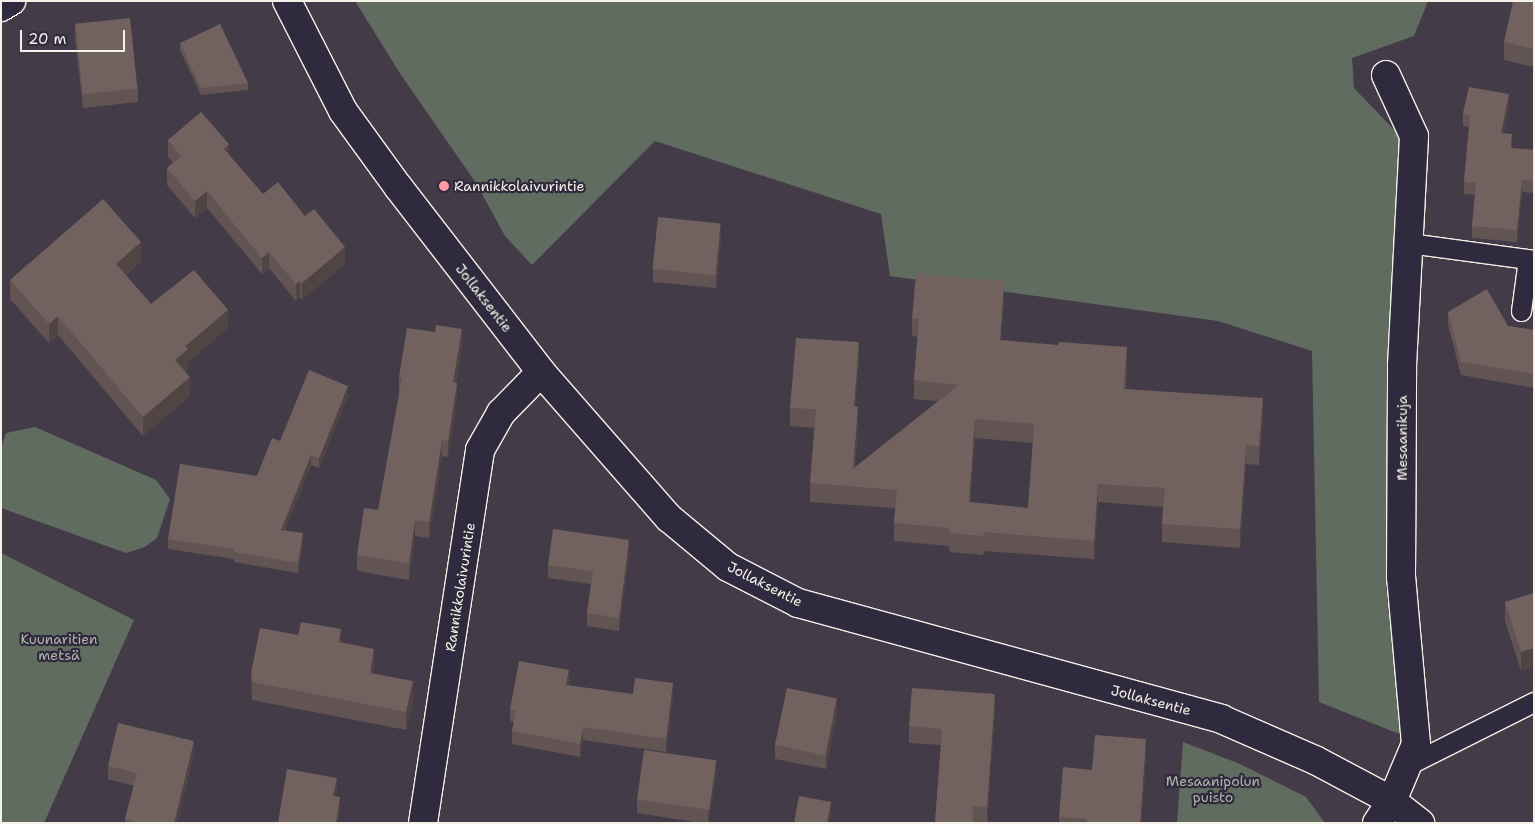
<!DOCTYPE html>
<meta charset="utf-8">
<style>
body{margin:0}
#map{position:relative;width:1535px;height:824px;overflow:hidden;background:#433b47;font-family:"Shantell Sans",sans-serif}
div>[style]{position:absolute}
.green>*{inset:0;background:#616c60}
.roads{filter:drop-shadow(1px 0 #f4f1e8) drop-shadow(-1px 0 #f4f1e8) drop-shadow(0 1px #f4f1e8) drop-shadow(0 -1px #f4f1e8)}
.service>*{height:19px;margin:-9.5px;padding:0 9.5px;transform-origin:9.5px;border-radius:9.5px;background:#2f2a3d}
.minor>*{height:28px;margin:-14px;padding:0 14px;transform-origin:14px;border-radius:14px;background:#2f2a3d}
.secondary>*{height:28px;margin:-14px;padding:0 14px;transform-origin:14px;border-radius:14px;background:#2f2a3d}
.wall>*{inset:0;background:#625452}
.shaded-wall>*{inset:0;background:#504542}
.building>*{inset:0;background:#72625f;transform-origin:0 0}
.dots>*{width:14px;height:14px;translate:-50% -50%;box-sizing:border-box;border:2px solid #2f2a3d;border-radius:50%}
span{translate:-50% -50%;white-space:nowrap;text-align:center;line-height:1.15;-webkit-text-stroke:4.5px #2f2a3d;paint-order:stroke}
.poi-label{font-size:14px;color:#f4f1e8}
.left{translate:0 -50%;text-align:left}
.street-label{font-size:14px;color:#f4f1e8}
.park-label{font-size:14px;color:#b2b5ab}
.frame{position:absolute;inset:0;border:2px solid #f4f1e8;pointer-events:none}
.scale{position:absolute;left:20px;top:30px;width:105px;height:22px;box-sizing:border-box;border:2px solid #f4f1e8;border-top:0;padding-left:6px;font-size:15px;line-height:18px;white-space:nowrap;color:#f4f1e8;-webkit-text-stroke:4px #2f2a3d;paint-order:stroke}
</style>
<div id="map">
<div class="green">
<i style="clip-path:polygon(355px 1px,1428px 1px,1414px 36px,1352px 58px,1354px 88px,1402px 138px,1386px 587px,1402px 735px,1319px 702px,1312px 351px,1218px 321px,890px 276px,881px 214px,655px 141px,532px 265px,505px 236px,476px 183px,401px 75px)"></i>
<i style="clip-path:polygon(35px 427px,156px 480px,170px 499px,157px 538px,145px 547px,126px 553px,1px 508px,1px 448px,6px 433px)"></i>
<i style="clip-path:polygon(1px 553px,134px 620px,44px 823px,1px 823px)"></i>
<i style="clip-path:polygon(1183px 742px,1240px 764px,1306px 797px,1325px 823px,1177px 823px)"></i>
</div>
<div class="roads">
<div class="service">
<i style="left:1409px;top:243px;width:126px;rotate:7.7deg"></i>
<i style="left:1521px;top:311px;width:52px;rotate:-82.3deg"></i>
<i style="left:1408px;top:765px;width:141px;rotate:-26.6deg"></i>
</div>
<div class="minor">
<i style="left:1px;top:7px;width:12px;rotate:-31deg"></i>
<i style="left:423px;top:823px;width:377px;rotate:-81.3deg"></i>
<i style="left:480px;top:450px;width:43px;rotate:-60.4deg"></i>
<i style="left:501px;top:413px;width:57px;rotate:-45.7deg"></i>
<i style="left:1377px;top:823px;width:27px;rotate:-56deg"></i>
<i style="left:1392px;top:801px;width:62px;rotate:-67.2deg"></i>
<i style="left:1416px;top:744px;width:168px;rotate:-95.1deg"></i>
<i style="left:1401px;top:577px;width:211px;rotate:-89.7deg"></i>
<i style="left:1402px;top:366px;width:230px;rotate:-87deg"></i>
<i style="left:1414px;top:136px;width:67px;rotate:-114.7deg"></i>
</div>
<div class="secondary">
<i style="left:287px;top:1px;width:123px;rotate:63deg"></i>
<i style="left:343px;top:111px;width:95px;rotate:54deg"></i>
<i style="left:399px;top:188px;width:232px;rotate:52.3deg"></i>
<i style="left:541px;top:372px;width:194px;rotate:48.8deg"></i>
<i style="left:669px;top:518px;width:77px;rotate:39.7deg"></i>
<i style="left:728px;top:567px;width:79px;rotate:27.2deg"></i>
<i style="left:798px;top:603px;width:439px;rotate:15.3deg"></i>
<i style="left:1221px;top:719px;width:103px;rotate:23.6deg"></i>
<i style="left:1315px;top:760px;width:87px;rotate:28deg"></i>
<i style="left:1392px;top:801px;width:36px;rotate:38deg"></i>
</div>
</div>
<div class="wall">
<i style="clip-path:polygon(1534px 1px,1534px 67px,1504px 60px,1504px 42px)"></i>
<i style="clip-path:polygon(75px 24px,138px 89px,138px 102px,83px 108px,75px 37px)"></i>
<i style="clip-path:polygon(180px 43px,248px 83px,248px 90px,201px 95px,180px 50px)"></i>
<i style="clip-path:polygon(1509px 106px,1503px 133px,1512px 148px,1534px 150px,1534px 193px,1522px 192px,1517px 242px,1472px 238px,1472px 226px,1475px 195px,1464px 194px,1464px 182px,1469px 127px,1463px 126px,1463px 113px)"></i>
<i style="clip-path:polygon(168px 140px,229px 155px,263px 194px,345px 264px,302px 300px,300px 297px,296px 301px,269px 268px,262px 274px,207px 208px,195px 218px,167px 185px,167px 168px,173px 163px,168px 157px)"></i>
<i style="clip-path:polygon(721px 237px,716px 288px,653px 282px,653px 269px)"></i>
<i style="clip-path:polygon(141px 261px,126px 275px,151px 304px,228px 328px,188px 362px,188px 368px,185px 371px,190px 396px,143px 436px,58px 335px,49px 343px,10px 299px,10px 280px)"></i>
<i style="clip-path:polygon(evenodd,1004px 300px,1001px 340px,1127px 366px,1126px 389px,1263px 417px,1259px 465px,1246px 464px,1240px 548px,1162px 542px,1162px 524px,1163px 507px,1098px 502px,1094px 559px,984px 551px,983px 555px,950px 552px,949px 546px,894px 541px,894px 523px,895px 508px,810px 502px,810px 483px,815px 428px,790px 426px,790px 408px,859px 361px,855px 407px,858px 425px,855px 467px,938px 401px,914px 399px,914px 380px,918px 337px,912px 336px,912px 318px,1004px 300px,975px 438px,1033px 443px,1028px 508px,970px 502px,975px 438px)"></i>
<i style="clip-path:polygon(1448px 312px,1508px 326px,1534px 330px,1534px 388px,1461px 375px,1448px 325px)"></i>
<i style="clip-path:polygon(435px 332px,462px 345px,456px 382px,457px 399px,448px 457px,442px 456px,429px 538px,415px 536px,409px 580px,357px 571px,357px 555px,378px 510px,400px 394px,399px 393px,399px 377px)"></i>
<i style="clip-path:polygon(348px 396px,319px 468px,311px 465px,285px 530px,303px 544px,298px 573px,234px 562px,234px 559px,168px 549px,168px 539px,257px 476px,280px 441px)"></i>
<i style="clip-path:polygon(629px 553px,619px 631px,587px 626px,587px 613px,591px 584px,548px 578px,548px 565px)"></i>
<i style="clip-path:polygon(1534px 593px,1521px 671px,1505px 621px,1505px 602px)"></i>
<i style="clip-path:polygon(341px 643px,374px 668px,373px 674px,413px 700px,406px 730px,252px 700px,251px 673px)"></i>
<i style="clip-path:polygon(569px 683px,569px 686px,633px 694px,673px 696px,666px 752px,583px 740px,580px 757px,512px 744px,512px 731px,514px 722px,510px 721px,510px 709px)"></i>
<i style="clip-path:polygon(995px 710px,987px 823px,935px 823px,941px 745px,909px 743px,909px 726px)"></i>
<i style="clip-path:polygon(837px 712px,826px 769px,775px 759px,775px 745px)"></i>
<i style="clip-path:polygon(194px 754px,177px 823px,125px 823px,125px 819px,134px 786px,108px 779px,108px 766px)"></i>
<i style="clip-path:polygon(1146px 758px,1141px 823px,1059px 823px,1059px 817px,1092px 770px)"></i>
<i style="clip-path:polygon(716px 773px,708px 823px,701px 823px,637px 813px,637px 800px)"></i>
</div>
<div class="shaded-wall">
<i style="clip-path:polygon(1509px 94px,1509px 106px,1501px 145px,1501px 133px)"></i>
<i style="clip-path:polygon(229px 144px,229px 161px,224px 149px)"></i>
<i style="clip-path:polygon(1522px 180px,1522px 192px,1517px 242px,1517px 230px)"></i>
<i style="clip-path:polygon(207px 191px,207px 208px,195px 218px,195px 201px)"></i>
<i style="clip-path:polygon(721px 224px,721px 237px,716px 288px,716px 275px)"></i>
<i style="clip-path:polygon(141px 242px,141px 261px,116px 283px,116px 264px)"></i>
<i style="clip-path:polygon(345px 247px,345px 264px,302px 300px,302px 283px)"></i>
<i style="clip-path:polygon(269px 252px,269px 268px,262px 274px,262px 258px)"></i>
<i style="clip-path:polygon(300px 281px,300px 297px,296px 301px,296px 284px)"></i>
<i style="clip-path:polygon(1004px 281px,1004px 300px,1000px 359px,1000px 340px)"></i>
<i style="clip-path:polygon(228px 310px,228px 328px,188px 362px,188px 368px,175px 379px,175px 360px,185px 346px)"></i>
<i style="clip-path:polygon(58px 316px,58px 335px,49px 343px,49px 324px)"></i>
<i style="clip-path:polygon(462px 329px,462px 345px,453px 398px,453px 382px)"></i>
<i style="clip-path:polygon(859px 342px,859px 361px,854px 425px,854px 406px)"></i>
<i style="clip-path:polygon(1127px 347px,1127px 366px,1124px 408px,1124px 389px)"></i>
<i style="clip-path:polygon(190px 377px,190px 396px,143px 436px,143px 417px)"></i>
<i style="clip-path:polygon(457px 383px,457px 399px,448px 457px,448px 441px)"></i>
<i style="clip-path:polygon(348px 386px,348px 396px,319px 468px,319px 458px)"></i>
<i style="clip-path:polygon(1263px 398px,1263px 417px,1259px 465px,1259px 446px)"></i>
<i style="clip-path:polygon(858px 407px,858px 425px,853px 487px,853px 469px)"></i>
<i style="clip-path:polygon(975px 419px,975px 438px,969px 521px,969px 502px)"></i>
<i style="clip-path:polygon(442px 440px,442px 456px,429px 538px,429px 522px)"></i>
<i style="clip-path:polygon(1246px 445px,1246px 464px,1240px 548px,1240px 529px)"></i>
<i style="clip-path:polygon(311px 455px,311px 465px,281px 540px,281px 530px)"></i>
<i style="clip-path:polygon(1098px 484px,1098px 502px,1094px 559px,1094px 541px)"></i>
<i style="clip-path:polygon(415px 520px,415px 536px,409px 580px,409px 563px)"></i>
<i style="clip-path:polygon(303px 533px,303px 544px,298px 573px,298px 563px)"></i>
<i style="clip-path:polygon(629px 540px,629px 553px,619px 631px,619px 618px)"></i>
<i style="clip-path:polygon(341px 629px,341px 648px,339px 642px)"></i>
<i style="clip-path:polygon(1534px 648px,1534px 667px,1521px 671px,1521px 652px)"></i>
<i style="clip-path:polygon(374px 649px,374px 668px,370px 692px,370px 673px)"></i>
<i style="clip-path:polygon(569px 670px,569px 683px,566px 698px,566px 685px)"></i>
<i style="clip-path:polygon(413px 681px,413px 700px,406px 730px,406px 712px)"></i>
<i style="clip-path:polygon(673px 683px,673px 696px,666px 752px,666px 739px)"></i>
<i style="clip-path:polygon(995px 694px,995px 710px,987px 823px,987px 807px)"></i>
<i style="clip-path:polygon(837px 699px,837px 712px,826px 769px,826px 756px)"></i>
<i style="clip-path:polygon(583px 727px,583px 740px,580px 757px,580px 744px)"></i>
<i style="clip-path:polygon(1146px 739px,1146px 758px,1141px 823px,1140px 823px)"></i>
<i style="clip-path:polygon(194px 741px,194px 754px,177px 823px,174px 823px)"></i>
<i style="clip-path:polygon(716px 760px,716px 773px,708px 823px,708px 811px)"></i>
<i style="clip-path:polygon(337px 778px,337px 791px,333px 809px,333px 796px)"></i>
<i style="clip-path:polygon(340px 797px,340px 810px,338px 823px,336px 823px)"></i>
<i style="clip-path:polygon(831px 802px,831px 816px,829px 823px,827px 823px)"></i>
</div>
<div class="building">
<i style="clip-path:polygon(1513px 1px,1534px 1px,1534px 49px,1504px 42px)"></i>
<i style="left:130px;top:18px;width:71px;height:55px;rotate:84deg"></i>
<i style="clip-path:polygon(220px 24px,248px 83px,201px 88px,180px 43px)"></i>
<i style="clip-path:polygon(1469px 87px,1509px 94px,1501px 133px,1512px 134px,1511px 148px,1534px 150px,1534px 181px,1522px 180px,1517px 230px,1472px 226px,1476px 183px,1464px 182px,1470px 115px,1463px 113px)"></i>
<i style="clip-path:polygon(201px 112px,229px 144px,224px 149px,263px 194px,278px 182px,305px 216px,314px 209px,345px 247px,302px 283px,300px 281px,296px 284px,269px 252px,262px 258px,207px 191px,195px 201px,167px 168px,181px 156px,168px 140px)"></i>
<i style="clip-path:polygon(103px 199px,141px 242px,116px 264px,151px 304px,194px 270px,228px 310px,185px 346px,188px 349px,175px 360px,190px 377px,143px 417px,58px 316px,49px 324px,10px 280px)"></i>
<i style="left:658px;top:217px;width:63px;height:52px;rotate:6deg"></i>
<i style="clip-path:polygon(evenodd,916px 274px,1004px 281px,1000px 340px,1058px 345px,1059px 342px,1127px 347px,1124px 389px,1263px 398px,1259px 446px,1246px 445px,1240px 529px,1162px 524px,1165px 488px,1098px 484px,1094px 541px,984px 532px,983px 536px,950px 533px,949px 528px,894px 523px,897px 490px,810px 483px,816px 409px,790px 408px,796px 338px,859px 342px,854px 406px,858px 407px,853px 469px,959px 385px,914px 380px,919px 319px,912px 318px,916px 274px,975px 419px,1034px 424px,1028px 508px,969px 502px,975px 419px)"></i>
<i style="clip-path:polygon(1487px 289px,1508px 326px,1534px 330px,1534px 374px,1461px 362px,1448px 312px)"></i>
<i style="clip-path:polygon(436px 325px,462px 329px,453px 382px,457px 383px,448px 441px,442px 440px,429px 522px,415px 520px,409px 563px,357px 555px,364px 508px,378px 510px,402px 378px,399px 377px,407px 328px,435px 332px)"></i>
<i style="clip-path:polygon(309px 370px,348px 386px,319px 458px,311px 455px,281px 530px,303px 533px,298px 563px,234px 552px,234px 549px,168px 539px,180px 464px,257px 476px,272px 438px,280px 441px)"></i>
<i style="clip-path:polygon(553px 529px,629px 540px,619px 618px,587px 613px,593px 571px,548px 565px)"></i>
<i style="clip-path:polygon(1534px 593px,1534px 648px,1521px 652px,1505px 602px)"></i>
<i style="clip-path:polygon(301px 622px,341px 629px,339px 642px,374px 649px,370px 673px,413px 681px,406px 712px,252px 682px,253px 673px,251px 673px,260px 628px,298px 635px)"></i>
<i style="clip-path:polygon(519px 661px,569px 670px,566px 685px,633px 694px,635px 678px,673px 683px,666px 739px,583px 727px,580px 744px,512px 731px,516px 710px,510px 709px)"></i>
<i style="left:787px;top:688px;width:51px;height:58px;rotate:12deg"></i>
<i style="clip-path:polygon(912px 688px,995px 694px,987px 807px,973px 806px,973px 823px,935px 823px,942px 729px,909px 726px)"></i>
<i style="clip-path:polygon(118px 723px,194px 741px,174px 823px,140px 823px,125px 819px,137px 773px,108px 766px)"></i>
<i style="clip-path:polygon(1095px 735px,1146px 739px,1140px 823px,1087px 823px,1087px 819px,1059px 817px,1063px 767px,1092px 770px)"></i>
<i style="left:644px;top:750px;width:73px;height:50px;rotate:8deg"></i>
<i style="clip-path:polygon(287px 769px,337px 778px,333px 796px,340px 797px,336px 823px,278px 823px)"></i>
<i style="clip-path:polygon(799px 796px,831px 802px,827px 823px,794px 823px)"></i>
</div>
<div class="dots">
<i style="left:444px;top:186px;background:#ff9aa2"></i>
</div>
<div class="poi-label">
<span class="left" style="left:454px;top:186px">Rannikkolaivurintie</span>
</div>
<div class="street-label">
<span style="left:484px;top:298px;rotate:52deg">Jollaksentie</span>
<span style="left:1402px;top:438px;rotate:-90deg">Mesaanikuja</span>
<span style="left:765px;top:584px;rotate:27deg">Jollaksentie</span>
<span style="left:460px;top:587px;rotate:-81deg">Rannikkolaivurintie</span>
<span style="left:1151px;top:700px;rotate:15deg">Jollaksentie</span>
</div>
<div class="park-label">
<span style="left:59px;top:647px">Kuunaritien<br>metsä</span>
<span style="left:1213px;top:789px">Mesaanipolun<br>puisto</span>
</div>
<div class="frame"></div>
<div class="scale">20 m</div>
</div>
